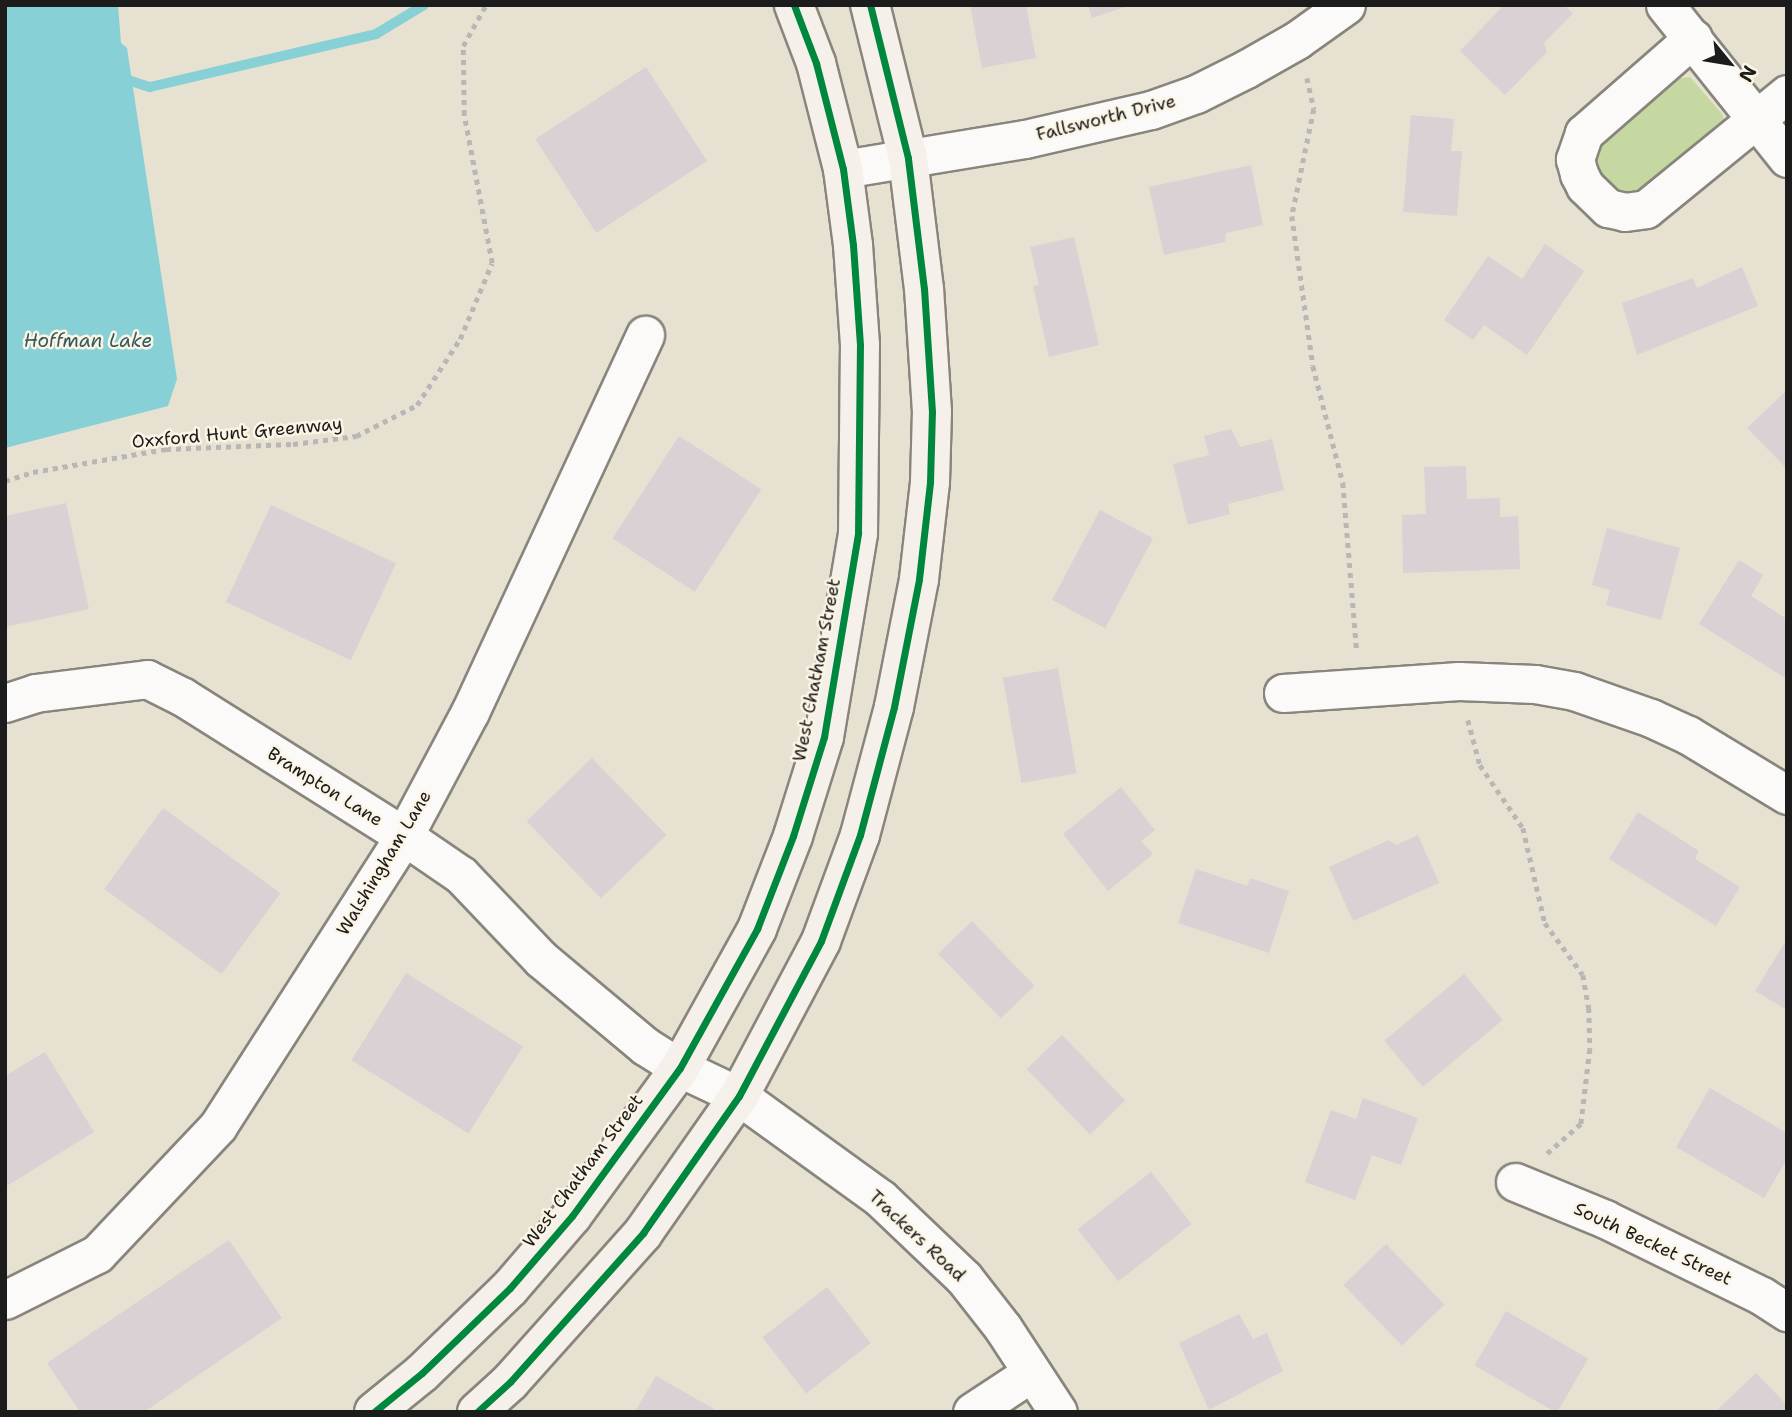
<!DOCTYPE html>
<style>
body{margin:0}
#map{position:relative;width:1792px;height:1417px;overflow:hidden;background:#e7e1d1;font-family:"Shantell Sans",sans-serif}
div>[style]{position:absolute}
.green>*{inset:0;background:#c5d8a2}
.water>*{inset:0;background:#87d0d6}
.stream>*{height:10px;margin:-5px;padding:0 5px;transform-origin:5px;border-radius:5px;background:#87d0d6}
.building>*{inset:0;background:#d9d1d3;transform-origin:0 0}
.path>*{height:4.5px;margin-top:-2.25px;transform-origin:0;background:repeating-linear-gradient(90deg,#b8b7b5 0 5px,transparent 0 10px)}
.roads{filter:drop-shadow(2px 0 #88857d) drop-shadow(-2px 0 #88857d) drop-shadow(0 2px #88857d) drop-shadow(0 -2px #88857d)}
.street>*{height:37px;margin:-18.5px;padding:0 18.5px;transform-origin:18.5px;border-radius:18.5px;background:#fbfaf8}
.secondary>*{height:38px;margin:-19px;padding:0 19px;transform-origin:19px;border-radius:19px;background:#f5f1ea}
.cycleway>*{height:7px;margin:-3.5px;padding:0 3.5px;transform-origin:3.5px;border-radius:3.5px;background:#00873e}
span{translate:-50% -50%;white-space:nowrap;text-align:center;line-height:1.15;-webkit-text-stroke:5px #fcf5e5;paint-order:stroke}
.street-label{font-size:18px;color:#1c1c1c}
.water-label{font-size:19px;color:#33595e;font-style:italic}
.frame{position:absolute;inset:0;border:7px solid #1c1c1c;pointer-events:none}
.north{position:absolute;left:1694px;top:28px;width:70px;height:70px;-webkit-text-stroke:5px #fcf5e5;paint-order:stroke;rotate:120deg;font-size:19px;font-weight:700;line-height:28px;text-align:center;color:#1c1c1c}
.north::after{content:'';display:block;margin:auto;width:24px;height:32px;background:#1c1c1c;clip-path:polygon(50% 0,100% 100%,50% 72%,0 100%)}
</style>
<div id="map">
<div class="green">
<i style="clip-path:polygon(1690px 77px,1722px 114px,1725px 122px,1644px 194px,1619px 195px,1594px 174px,1594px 151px,1600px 139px,1673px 79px)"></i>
</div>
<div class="water">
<i style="clip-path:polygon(5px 5px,118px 5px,121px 43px,127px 48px,177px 379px,168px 406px,5px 448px)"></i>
</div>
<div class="stream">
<i style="left:120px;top:86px;width:12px;rotate:-24deg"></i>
<i style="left:131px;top:81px;width:20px;rotate:18deg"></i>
<i style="left:150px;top:87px;width:232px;rotate:-13.2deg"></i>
<i style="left:376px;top:34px;width:56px;rotate:-31.1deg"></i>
</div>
<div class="building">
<i style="clip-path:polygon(970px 5px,1026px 5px,1036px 58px,982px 68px)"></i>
<i style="clip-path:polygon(1088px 5px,1126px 5px,1127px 6px,1092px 18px)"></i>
<i style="clip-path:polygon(1504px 5px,1564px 5px,1573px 13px,1544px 43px,1547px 52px,1505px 95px,1460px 51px)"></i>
<i style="left:646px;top:67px;width:112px;height:132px;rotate:57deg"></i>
<i style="clip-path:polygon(1411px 115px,1454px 119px,1451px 151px,1462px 151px,1457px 216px,1403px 212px)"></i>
<i style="clip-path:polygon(1251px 165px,1263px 225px,1226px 233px,1225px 242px,1164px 255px,1149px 187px)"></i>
<i style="clip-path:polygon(1074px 237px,1099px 345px,1049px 357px,1033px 286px,1039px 285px,1030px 247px)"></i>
<i style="clip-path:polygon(1545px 244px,1584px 271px,1527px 355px,1484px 325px,1473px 340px,1444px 320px,1488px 256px,1522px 279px)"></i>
<i style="clip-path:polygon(1742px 267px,1758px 306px,1637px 355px,1622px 303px,1693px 278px,1697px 288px)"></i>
<i style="clip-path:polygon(1787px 390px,1787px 469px,1747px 428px)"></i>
<i style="clip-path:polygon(1231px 429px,1240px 447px,1272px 439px,1284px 490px,1228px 504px,1230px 514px,1188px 525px,1173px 464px,1209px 455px,1204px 436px)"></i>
<i style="left:679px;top:436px;width:98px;height:122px;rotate:33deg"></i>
<i style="clip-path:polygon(1466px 466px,1467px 499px,1500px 498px,1500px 517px,1518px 516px,1520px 569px,1403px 573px,1402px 515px,1426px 514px,1424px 467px)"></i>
<i style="clip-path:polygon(66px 503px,89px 609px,5px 627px,5px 516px)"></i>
<i style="left:271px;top:505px;width:138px;height:107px;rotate:25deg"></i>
<i style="left:1100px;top:510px;width:60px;height:102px;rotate:28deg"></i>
<i style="clip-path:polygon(1607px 528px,1680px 548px,1661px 620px,1606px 605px,1610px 590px,1592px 585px)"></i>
<i style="clip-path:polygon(1739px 560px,1763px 575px,1751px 596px,1787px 619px,1787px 679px,1699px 624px)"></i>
<i style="left:1058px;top:668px;width:107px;height:56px;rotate:80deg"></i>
<i style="left:592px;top:758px;width:107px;height:91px;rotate:46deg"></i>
<i style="clip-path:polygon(1121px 787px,1155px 830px,1141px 841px,1153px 854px,1108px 891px,1063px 834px)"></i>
<i style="left:163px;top:808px;width:145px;height:100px;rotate:36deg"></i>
<i style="clip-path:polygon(1638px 812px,1699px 851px,1695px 859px,1740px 887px,1716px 926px,1609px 859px)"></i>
<i style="clip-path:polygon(1418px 835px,1439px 883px,1353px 921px,1329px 867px,1389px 840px,1396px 845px)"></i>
<i style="clip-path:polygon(1196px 869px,1247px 886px,1250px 878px,1289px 891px,1269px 953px,1178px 923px)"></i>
<i style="left:972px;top:921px;width:90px;height:47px;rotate:46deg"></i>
<i style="clip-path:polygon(1787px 939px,1787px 1010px,1755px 991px)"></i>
<i style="left:406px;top:973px;width:138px;height:103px;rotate:32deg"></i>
<i style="left:1464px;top:974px;width:60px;height:104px;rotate:50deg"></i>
<i style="left:1062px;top:1035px;width:91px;height:49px;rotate:46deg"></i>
<i style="clip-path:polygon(45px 1052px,94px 1132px,5px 1187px,5px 1076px)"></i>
<i style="clip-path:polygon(1710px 1088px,1787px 1133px,1787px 1159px,1764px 1198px,1676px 1147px)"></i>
<i style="clip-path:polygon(1363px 1098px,1418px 1118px,1401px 1165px,1372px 1155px,1355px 1200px,1305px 1182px,1331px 1110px,1356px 1119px)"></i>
<i style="left:1151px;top:1172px;width:66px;height:93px;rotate:52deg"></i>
<i style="clip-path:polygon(229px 1240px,282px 1318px,144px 1412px,80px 1412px,47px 1363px)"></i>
<i style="left:1386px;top:1244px;width:84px;height:59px;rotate:46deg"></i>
<i style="left:827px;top:1287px;width:71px;height:82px;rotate:52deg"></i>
<i style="left:1506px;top:1311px;width:95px;height:63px;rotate:30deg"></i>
<i style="clip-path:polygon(1239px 1314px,1253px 1339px,1267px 1333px,1283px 1371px,1209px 1410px,1179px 1343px)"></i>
<i style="clip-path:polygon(1756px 1373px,1787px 1405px,1787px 1412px,1715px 1412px)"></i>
<i style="clip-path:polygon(656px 1376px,714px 1409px,713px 1412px,635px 1412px)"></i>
</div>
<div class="path">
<i style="left:1307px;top:78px;width:32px;rotate:77deg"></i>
<i style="left:1314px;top:109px;width:109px;rotate:101.6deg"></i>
<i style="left:1292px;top:216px;width:151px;rotate:82deg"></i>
<i style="left:1313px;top:366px;width:121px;rotate:75.6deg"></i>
<i style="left:1343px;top:483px;width:170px;rotate:85.3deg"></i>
<i style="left:5px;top:481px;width:29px;rotate:-18deg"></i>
<i style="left:33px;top:472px;width:135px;rotate:-9.8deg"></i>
<i style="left:166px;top:449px;width:127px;rotate:-2.3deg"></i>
<i style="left:293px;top:444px;width:64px;rotate:-7.2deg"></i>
<i style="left:356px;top:436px;width:68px;rotate:-26.9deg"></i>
<i style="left:417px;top:405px;width:79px;rotate:-56.9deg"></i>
<i style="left:460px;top:339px;width:82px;rotate:-67.2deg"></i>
<i style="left:492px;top:263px;width:151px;rotate:-100.7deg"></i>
<i style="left:464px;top:115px;width:69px;rotate:-90.8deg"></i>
<i style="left:463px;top:46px;width:47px;rotate:-60.7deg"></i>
<i style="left:1468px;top:720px;width:47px;rotate:75.1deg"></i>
<i style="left:1480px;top:765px;width:76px;rotate:55.7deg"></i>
<i style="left:1523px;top:828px;width:98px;rotate:77deg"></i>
<i style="left:1545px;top:923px;width:64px;rotate:53.8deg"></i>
<i style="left:1583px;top:975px;width:34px;rotate:80deg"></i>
<i style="left:1589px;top:1008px;width:41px;rotate:88.6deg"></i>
<i style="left:1590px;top:1049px;width:76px;rotate:96.8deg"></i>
<i style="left:1581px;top:1124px;width:47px;rotate:138.5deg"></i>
</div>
<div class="roads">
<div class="street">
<i style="left:1665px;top:5px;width:196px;rotate:51.4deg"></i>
<i style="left:1693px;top:38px;width:145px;rotate:138.9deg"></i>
<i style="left:1584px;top:133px;width:28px;rotate:109deg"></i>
<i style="left:1575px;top:159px;width:16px;rotate:75deg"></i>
<i style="left:1579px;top:174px;width:13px;rotate:63deg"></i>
<i style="left:1585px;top:186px;width:32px;rotate:44deg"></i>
<i style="left:1608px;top:208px;width:17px;rotate:13deg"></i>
<i style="left:1625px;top:212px;width:21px;rotate:-8deg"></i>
<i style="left:1646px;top:209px;width:182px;rotate:-39.2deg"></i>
<i style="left:843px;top:169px;width:184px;rotate:-9.4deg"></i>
<i style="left:1025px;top:139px;width:129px;rotate:-13deg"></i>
<i style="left:1151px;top:110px;width:48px;rotate:-19.6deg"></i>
<i style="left:1196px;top:94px;width:56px;rotate:-26.6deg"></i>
<i style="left:1246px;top:69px;width:59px;rotate:-29.6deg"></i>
<i style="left:1297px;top:40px;width:60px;rotate:-35.5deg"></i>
<i style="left:1283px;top:693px;width:176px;rotate:-3.9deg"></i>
<i style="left:1459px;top:681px;width:76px;rotate:2.3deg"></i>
<i style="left:1535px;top:684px;width:40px;rotate:10deg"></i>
<i style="left:1574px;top:691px;width:82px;rotate:19.3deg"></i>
<i style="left:1651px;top:718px;width:41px;rotate:24.7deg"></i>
<i style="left:1688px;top:735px;width:116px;rotate:31.2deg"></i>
<i style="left:5px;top:703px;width:32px;rotate:-18deg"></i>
<i style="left:35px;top:693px;width:113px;rotate:-7.1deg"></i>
<i style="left:147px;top:679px;width:40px;rotate:26.6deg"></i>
<i style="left:183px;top:697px;width:261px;rotate:32.2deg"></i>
<i style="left:404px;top:836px;width:69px;rotate:34.4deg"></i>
<i style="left:461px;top:875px;width:116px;rotate:46.4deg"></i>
<i style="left:541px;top:959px;width:136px;rotate:39.9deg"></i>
<i style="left:645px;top:1046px;width:41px;rotate:32.2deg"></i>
<i style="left:680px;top:1068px;width:65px;rotate:25.4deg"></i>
<i style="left:739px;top:1096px;width:174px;rotate:35.9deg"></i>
<i style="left:880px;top:1198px;width:116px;rotate:43.6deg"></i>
<i style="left:964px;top:1278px;width:63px;rotate:52deg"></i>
<i style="left:1003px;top:1328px;width:100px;rotate:56.8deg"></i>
<i style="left:1515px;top:1182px;width:97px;rotate:22.3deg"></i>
<i style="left:1605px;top:1219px;width:175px;rotate:26.1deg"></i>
<i style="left:1762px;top:1296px;width:30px;rotate:33deg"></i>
<i style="left:5px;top:1300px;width:103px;rotate:-26.6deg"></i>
<i style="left:97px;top:1254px;width:176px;rotate:-46.6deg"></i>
<i style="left:218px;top:1126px;width:345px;rotate:-57.3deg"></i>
<i style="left:404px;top:836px;width:140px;rotate:-62deg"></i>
<i style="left:470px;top:712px;width:416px;rotate:-65.1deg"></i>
<i style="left:972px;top:1412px;width:71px;rotate:-33.5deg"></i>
</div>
<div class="secondary">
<i style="left:374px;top:1412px;width:62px;rotate:-39.1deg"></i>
<i style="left:422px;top:1373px;width:122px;rotate:-44deg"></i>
<i style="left:510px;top:1288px;width:95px;rotate:-49.3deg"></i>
<i style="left:572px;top:1216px;width:183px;rotate:-53.9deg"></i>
<i style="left:680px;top:1068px;width:159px;rotate:-61deg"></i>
<i style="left:757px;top:929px;width:100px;rotate:-68.8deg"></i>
<i style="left:793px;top:836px;width:104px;rotate:-72.6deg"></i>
<i style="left:824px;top:737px;width:207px;rotate:-80.5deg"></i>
<i style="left:858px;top:533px;width:188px;rotate:-89.4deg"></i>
<i style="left:860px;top:345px;width:100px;rotate:-94deg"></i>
<i style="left:853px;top:245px;width:77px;rotate:-97.5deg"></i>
<i style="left:843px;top:169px;width:109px;rotate:-104.3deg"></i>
<i style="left:816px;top:63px;width:62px;rotate:-110.8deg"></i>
<i style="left:477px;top:1412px;width:45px;rotate:-42.3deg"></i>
<i style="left:510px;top:1382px;width:200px;rotate:-48.2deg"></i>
<i style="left:643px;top:1233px;width:167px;rotate:-55deg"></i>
<i style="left:739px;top:1096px;width:175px;rotate:-62.1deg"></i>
<i style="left:821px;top:941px;width:113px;rotate:-69.8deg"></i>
<i style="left:860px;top:835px;width:132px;rotate:-75.1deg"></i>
<i style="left:894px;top:707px;width:130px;rotate:-78.9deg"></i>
<i style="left:919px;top:579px;width:98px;rotate:-83.5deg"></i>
<i style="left:930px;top:482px;width:70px;rotate:-88.4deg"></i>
<i style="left:932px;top:412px;width:123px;rotate:-93.7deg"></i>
<i style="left:924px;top:289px;width:132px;rotate:-97deg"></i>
<i style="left:908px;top:158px;width:158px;rotate:-103.9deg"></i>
</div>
</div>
<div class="cycleway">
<i style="left:374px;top:1412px;width:62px;rotate:-39.1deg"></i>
<i style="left:422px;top:1373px;width:122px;rotate:-44deg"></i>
<i style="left:510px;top:1288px;width:95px;rotate:-49.3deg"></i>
<i style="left:572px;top:1216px;width:183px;rotate:-53.9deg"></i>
<i style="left:680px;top:1068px;width:159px;rotate:-61deg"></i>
<i style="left:757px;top:929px;width:100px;rotate:-68.8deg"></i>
<i style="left:793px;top:836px;width:104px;rotate:-72.6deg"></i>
<i style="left:824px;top:737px;width:207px;rotate:-80.5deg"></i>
<i style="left:858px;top:533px;width:188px;rotate:-89.4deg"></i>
<i style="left:860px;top:345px;width:100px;rotate:-94deg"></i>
<i style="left:853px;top:245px;width:77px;rotate:-97.5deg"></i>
<i style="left:843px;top:169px;width:109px;rotate:-104.3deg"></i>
<i style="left:816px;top:63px;width:62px;rotate:-110.8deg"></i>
<i style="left:477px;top:1412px;width:45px;rotate:-42.3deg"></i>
<i style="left:510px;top:1382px;width:200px;rotate:-48.2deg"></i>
<i style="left:643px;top:1233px;width:167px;rotate:-55deg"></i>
<i style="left:739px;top:1096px;width:175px;rotate:-62.1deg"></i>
<i style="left:821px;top:941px;width:113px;rotate:-69.8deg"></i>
<i style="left:860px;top:835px;width:132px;rotate:-75.1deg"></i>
<i style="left:894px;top:707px;width:130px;rotate:-78.9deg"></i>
<i style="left:919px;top:579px;width:98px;rotate:-83.5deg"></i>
<i style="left:930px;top:482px;width:70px;rotate:-88.4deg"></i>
<i style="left:932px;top:412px;width:123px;rotate:-93.7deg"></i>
<i style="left:924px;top:289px;width:132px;rotate:-97deg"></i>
<i style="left:908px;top:158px;width:158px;rotate:-103.9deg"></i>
</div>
<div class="street-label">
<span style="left:1106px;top:118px;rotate:-14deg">Fallsworth Drive</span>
<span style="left:237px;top:433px;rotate:-5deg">Oxxford Hunt Greenway</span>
<span style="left:817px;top:670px;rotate:-79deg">West Chatham Street</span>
<span style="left:325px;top:787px;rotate:32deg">Brampton Lane</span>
<span style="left:384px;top:863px;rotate:-59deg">Walshingham Lane</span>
<span style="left:583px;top:1171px;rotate:-53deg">West Chatham Street</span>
<span style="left:917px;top:1236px;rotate:43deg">Trackers Road</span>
<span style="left:1653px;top:1244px;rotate:25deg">South Becket Street</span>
</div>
<div class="water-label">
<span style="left:88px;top:341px">Hoffman Lake</span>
</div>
<div class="frame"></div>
<div class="north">N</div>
</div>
